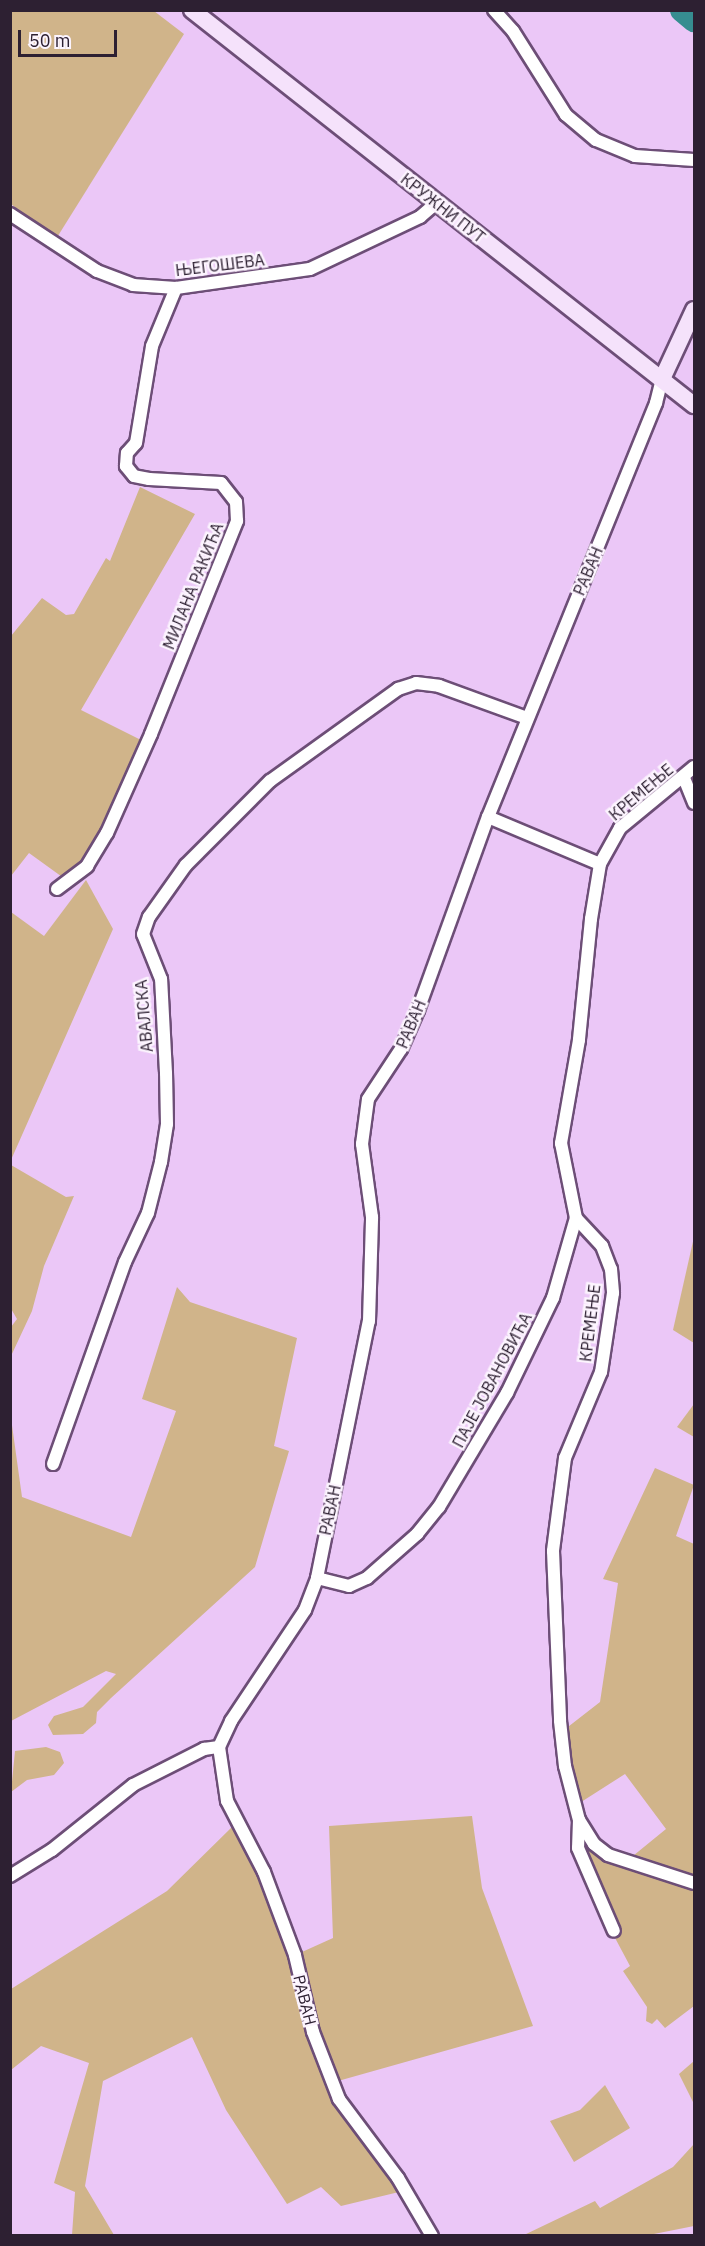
<!DOCTYPE html>
<meta charset="utf-8">
<style>
body{margin:0}
#map{position:relative;width:705px;height:2246px;overflow:hidden;background:#ebc7f7;font-family:"IBM Plex Sans",sans-serif}
div>[style]{position:absolute}
.green>*{inset:0;background:#d0b48a}
.river>*{height:24px;margin:-12px;padding:0 12px;transform-origin:12px;border-radius:12px;background:#368d90}
.roads{filter:drop-shadow(2px 0 #6d4e77) drop-shadow(-2px 0 #6d4e77) drop-shadow(0 2px #6d4e77) drop-shadow(0 -2px #6d4e77)}
.street>*{height:12px;margin:-6px;padding:0 6px;transform-origin:6px;border-radius:6px;background:#fff}
.secondary>*{height:16px;margin:-8px;padding:0 8px;transform-origin:8px;border-radius:8px;background:#f5e2fb}
span{translate:-50% -50%;white-space:nowrap;text-align:center;line-height:1.15;-webkit-text-stroke:5px #fcf4fe;paint-order:stroke}
.street-label{font-size:16px;color:#2d2032}
.frame{position:absolute;inset:0;border:12px solid #2d2032;pointer-events:none}
.scale{position:absolute;left:18px;top:30px;width:99px;height:27px;box-sizing:border-box;border:3px solid #2d2032;border-top:0;padding-left:8px;font-size:18px;line-height:21px;white-space:nowrap;color:#2d2032;-webkit-text-stroke:4px #fcf4fe;paint-order:stroke}
</style>
<div id="map">
<div class="green">
<i style="clip-path:polygon(10px 11px,154px 11px,184px 34px,56px 239px,11px 204px)"></i>
<i style="clip-path:polygon(140px 487px,195px 514px,81px 710px,145px 742px,91px 855px,65px 879px,29px 853px,11px 876px,11px 636px,42px 598px,66px 615px,74px 614px,106px 558px,110px 561px)"></i>
<i style="clip-path:polygon(86px 880px,113px 929px,11px 1160px,11px 912px,44px 936px)"></i>
<i style="clip-path:polygon(11px 1165px,66px 1197px,74px 1196px,44px 1266px,32px 1311px,11px 1356px,11px 1327px,17px 1319px,10px 1307px)"></i>
<i style="clip-path:polygon(694px 1237px,694px 1343px,673px 1330px)"></i>
<i style="clip-path:polygon(177px 1287px,190px 1302px,297px 1338px,274px 1446px,289px 1451px,255px 1567px,111px 1698px,97px 1712px,96px 1723px,83px 1734px,53px 1735px,48px 1725px,54px 1716px,83px 1707px,116px 1674px,106px 1671px,11px 1721px,11px 1418px,22px 1497px,131px 1537px,176px 1411px,142px 1399px)"></i>
<i style="clip-path:polygon(694px 1404px,694px 1437px,677px 1427px)"></i>
<i style="clip-path:polygon(655px 1468px,694px 1485px,676px 1536px,694px 1544px,694px 1882px,628px 1860px,666px 1829px,625px 1774px,578px 1804px,564px 1730px,600px 1702px,618px 1583px,603px 1579px)"></i>
<i style="clip-path:polygon(46px 1747px,60px 1752px,64px 1763px,54px 1775px,27px 1780px,11px 1792px,15px 1751px)"></i>
<i style="clip-path:polygon(472px 1816px,482px 1888px,533px 2026px,338px 2081px,319px 2031px,302px 1952px,333px 1938px,329px 1826px)"></i>
<i style="clip-path:polygon(232px 1827px,261px 1880px,288px 1956px,307px 2033px,334px 2100px,399px 2192px,341px 2206px,321px 2187px,287px 2204px,226px 2110px,192px 2037px,103px 2081px,85px 2186px,114px 2235px,72px 2235px,75px 2192px,54px 2183px,89px 2063px,41px 2046px,11px 2070px,11px 1989px,167px 1891px)"></i>
<i style="clip-path:polygon(589px 1841px,606px 1857px,650px 1875px,694px 1886px,694px 2006px,665px 2028px,657px 2019px,652px 2024px,646px 2021px,647px 2007px,623px 1971px,630px 1966px,614px 1936px,580px 1846px)"></i>
<i style="clip-path:polygon(694px 2061px,694px 2104px,679px 2074px)"></i>
<i style="clip-path:polygon(605px 2085px,630px 2128px,574px 2162px,550px 2121px,580px 2110px)"></i>
<i style="clip-path:polygon(694px 2144px,694px 2226px,649px 2235px,524px 2235px,595px 2201px,600px 2208px,673px 2167px)"></i>
</div>
<div class="river">
<i style="left:682px;top:10px;width:16px;rotate:40deg"></i>
</div>
<div class="roads">
<div class="street">
<i style="left:494px;top:10px;width:28px;rotate:48deg"></i>
<i style="left:513px;top:31px;width:99px;rotate:57.8deg"></i>
<i style="left:566px;top:115px;width:39px;rotate:40deg"></i>
<i style="left:596px;top:140px;width:42px;rotate:22.3deg"></i>
<i style="left:635px;top:156px;width:59px;rotate:3.9deg"></i>
<i style="left:10px;top:214px;width:104px;rotate:33.2deg"></i>
<i style="left:97px;top:271px;width:39px;rotate:21deg"></i>
<i style="left:133px;top:285px;width:43px;rotate:4deg"></i>
<i style="left:176px;top:288px;width:135px;rotate:-8.1deg"></i>
<i style="left:310px;top:269px;width:122px;rotate:-25.3deg"></i>
<i style="left:420px;top:217px;width:23px;rotate:-41deg"></i>
<i style="left:694px;top:767px;width:96px;rotate:140.5deg"></i>
<i style="left:620px;top:828px;width:41px;rotate:119.1deg"></i>
<i style="left:600px;top:864px;width:56px;rotate:99.3deg"></i>
<i style="left:591px;top:919px;width:122px;rotate:95.7deg"></i>
<i style="left:579px;top:1040px;width:105px;rotate:99.9deg"></i>
<i style="left:561px;top:1143px;width:76px;rotate:78.7deg"></i>
<i style="left:576px;top:1218px;width:38px;rotate:47deg"></i>
<i style="left:602px;top:1246px;width:25px;rotate:69deg"></i>
<i style="left:611px;top:1269px;width:24px;rotate:85deg"></i>
<i style="left:613px;top:1293px;width:80px;rotate:98.6deg"></i>
<i style="left:601px;top:1372px;width:93px;rotate:112.7deg"></i>
<i style="left:565px;top:1458px;width:94px;rotate:97.4deg"></i>
<i style="left:553px;top:1551px;width:170px;rotate:87.6deg"></i>
<i style="left:560px;top:1721px;width:45px;rotate:83.7deg"></i>
<i style="left:565px;top:1766px;width:56px;rotate:75.5deg"></i>
<i style="left:579px;top:1820px;width:28px;rotate:58deg"></i>
<i style="left:594px;top:1844px;width:18px;rotate:38deg"></i>
<i style="left:608px;top:1855px;width:90px;rotate:18deg"></i>
<i style="left:684px;top:778px;width:27px;rotate:68deg"></i>
<i style="left:488px;top:817px;width:121px;rotate:22.8deg"></i>
<i style="left:57px;top:889px;width:38px;rotate:-37deg"></i>
<i style="left:87px;top:866px;width:39px;rotate:-59deg"></i>
<i style="left:107px;top:833px;width:108px;rotate:-66deg"></i>
<i style="left:151px;top:734px;width:230px;rotate:-68deg"></i>
<i style="left:237px;top:521px;width:19px;rotate:-93deg"></i>
<i style="left:236px;top:502px;width:24px;rotate:-128deg"></i>
<i style="left:221px;top:483px;width:72px;rotate:-176.8deg"></i>
<i style="left:149px;top:479px;width:15px;rotate:-169deg"></i>
<i style="left:134px;top:476px;width:13px;rotate:-129deg"></i>
<i style="left:126px;top:466px;width:13px;rotate:-86deg"></i>
<i style="left:127px;top:453px;width:13px;rotate:-48deg"></i>
<i style="left:136px;top:443px;width:98px;rotate:-80.6deg"></i>
<i style="left:152px;top:346px;width:63px;rotate:-67.5deg"></i>
<i style="left:53px;top:1464px;width:214px;rotate:-70.4deg"></i>
<i style="left:125px;top:1262px;width:54px;rotate:-64.9deg"></i>
<i style="left:148px;top:1213px;width:53px;rotate:-75.7deg"></i>
<i style="left:161px;top:1162px;width:38px;rotate:-81deg"></i>
<i style="left:167px;top:1124px;width:51px;rotate:-91.1deg"></i>
<i style="left:166px;top:1073px;width:94px;rotate:-93deg"></i>
<i style="left:161px;top:979px;width:48px;rotate:-111.8deg"></i>
<i style="left:143px;top:934px;width:18px;rotate:-71deg"></i>
<i style="left:149px;top:917px;width:64px;rotate:-54.6deg"></i>
<i style="left:186px;top:865px;width:119px;rotate:-45deg"></i>
<i style="left:270px;top:781px;width:158px;rotate:-35.7deg"></i>
<i style="left:398px;top:689px;width:19px;rotate:-18deg"></i>
<i style="left:416px;top:683px;width:23px;rotate:7deg"></i>
<i style="left:439px;top:686px;width:94px;rotate:20deg"></i>
<i style="left:317px;top:1578px;width:33px;rotate:14deg"></i>
<i style="left:349px;top:1586px;width:20px;rotate:-24deg"></i>
<i style="left:367px;top:1578px;width:67px;rotate:-41.3deg"></i>
<i style="left:417px;top:1534px;width:35px;rotate:-51deg"></i>
<i style="left:439px;top:1507px;width:133px;rotate:-59.2deg"></i>
<i style="left:507px;top:1393px;width:106px;rotate:-64.2deg"></i>
<i style="left:553px;top:1298px;width:83px;rotate:-74deg"></i>
<i style="left:579px;top:1820px;width:28px;rotate:92deg"></i>
<i style="left:578px;top:1848px;width:90px;rotate:66.6deg"></i>
<i style="left:10px;top:1876px;width:49px;rotate:-31.8deg"></i>
<i style="left:52px;top:1850px;width:104px;rotate:-38.7deg"></i>
<i style="left:133px;top:1785px;width:80px;rotate:-26.9deg"></i>
<i style="left:204px;top:1749px;width:15px;rotate:-8deg"></i>
<i style="left:432px;top:2236px;width:67px;rotate:-120.4deg"></i>
<i style="left:398px;top:2178px;width:99px;rotate:-126.8deg"></i>
<i style="left:339px;top:2099px;width:72px;rotate:-111.2deg"></i>
<i style="left:313px;top:2032px;width:79px;rotate:-103.2deg"></i>
<i style="left:295px;top:1955px;width:89px;rotate:-110.5deg"></i>
<i style="left:264px;top:1872px;width:80px;rotate:-117.5deg"></i>
<i style="left:227px;top:1801px;width:55px;rotate:-98.4deg"></i>
<i style="left:219px;top:1747px;width:29px;rotate:-65deg"></i>
<i style="left:231px;top:1721px;width:133px;rotate:-56.3deg"></i>
<i style="left:305px;top:1610px;width:34px;rotate:-69deg"></i>
<i style="left:317px;top:1578px;width:262px;rotate:-78.6deg"></i>
<i style="left:369px;top:1321px;width:104px;rotate:-88.3deg"></i>
<i style="left:372px;top:1217px;width:74px;rotate:-97.8deg"></i>
<i style="left:362px;top:1144px;width:45px;rotate:-82.4deg"></i>
<i style="left:368px;top:1099px;width:60px;rotate:-56.6deg"></i>
<i style="left:401px;top:1049px;width:43px;rotate:-66.4deg"></i>
<i style="left:418px;top:1010px;width:205px;rotate:-70.1deg"></i>
<i style="left:488px;top:817px;width:447px;rotate:-67.9deg"></i>
<i style="left:656px;top:403px;width:25px;rotate:-76deg"></i>
</div>
<div class="secondary">
<i style="left:192px;top:10px;width:639px;rotate:38.2deg"></i>
<i style="left:662px;top:379px;width:76px;rotate:-65.1deg"></i>
</div>
</div>
<div class="street-label">
<span style="left:443px;top:208px;rotate:38deg">КРУЖНИ ПУТ</span>
<span style="left:220px;top:265px;rotate:-7deg">ЊЕГОШЕВА</span>
<span style="left:588px;top:571px;rotate:-67deg">РАВАН</span>
<span style="left:193px;top:586px;rotate:-68deg">МИЛАНА РАКИЋА</span>
<span style="left:641px;top:792px;rotate:-40deg">КРЕМЕЊЕ</span>
<span style="left:144px;top:1016px;rotate:-95deg">АВАЛСКА</span>
<span style="left:411px;top:1024px;rotate:-67deg">РАВАН</span>
<span style="left:590px;top:1323px;rotate:-83deg">КРЕМЕЊЕ</span>
<span style="left:492px;top:1380px;rotate:-62deg">ПАЈЕ ЈОВАНОВИЋА</span>
<span style="left:330px;top:1510px;rotate:-78deg">РАВАН</span>
<span style="left:305px;top:2000px;rotate:76deg">РАВАН</span>
</div>
<div class="frame"></div>
<div class="scale">50 m</div>
</div>
